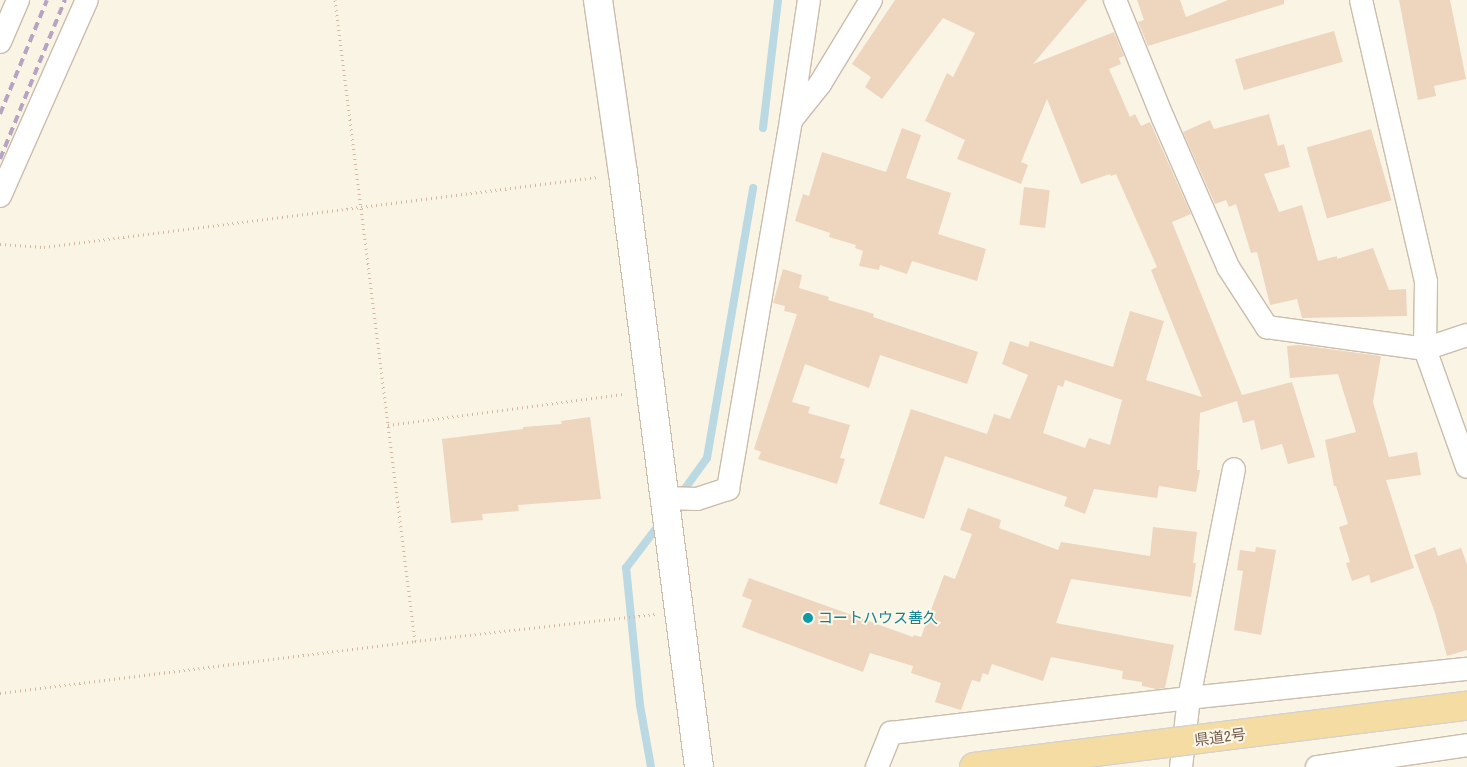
<!DOCTYPE html>
<meta charset="utf-8">
<style>
body{margin:0}
#map{position:relative;width:1467px;height:767px;overflow:hidden;background:#faf4e5;font-family:"Archivo Narrow","Noto Sans JP",sans-serif}
div>[style]{position:absolute}
.stream>*{height:8px;margin:-4px;padding:0 4px;transform-origin:4px;border-radius:4px;background:#bbd9e2}
.building>*{inset:0;background:#eed5be;transform-origin:0 0}
.path>*{height:3px;margin-top:-1.5px;transform-origin:0;background:repeating-linear-gradient(90deg,#d2b8a2 0 1px,transparent 0 5px)}
.roads{filter:drop-shadow(1px 0 #cbbcac) drop-shadow(-1px 0 #cbbcac) drop-shadow(0 1px #cbbcac) drop-shadow(0 -1px #cbbcac)}
.minor>*{height:22px;margin:-11px;padding:0 11px;transform-origin:11px;border-radius:11px;background:#fff}
.tertiary>*{height:28px;margin:-14px;padding:0 14px;transform-origin:14px;border-radius:14px;background:#fff}
.rail>*{height:4px;margin-top:-2px;transform-origin:0;background:repeating-linear-gradient(90deg,#b7a4c3 0 8px,transparent 0 13px)}
.bridges{filter:drop-shadow(1px 0 #d7d1cd) drop-shadow(-1px 0 #d7d1cd) drop-shadow(0 1px #d7d1cd) drop-shadow(0 -1px #d7d1cd)}
.primary-bridge>*{height:28px;margin:-14px;padding:0 14px;transform-origin:14px;border-radius:14px;background:#f4dca2}
.dots>*{width:14px;height:14px;translate:-50% -50%;box-sizing:border-box;border:2px solid #fdf7ea;border-radius:50%}
span{translate:-50% -50%;white-space:nowrap;text-align:center;line-height:1.15;-webkit-text-stroke:4px #fdf7ea;paint-order:stroke}
.culture-label{font-size:15px;color:#0d838f}
.left{translate:0 -50%;text-align:left}
.street-label{font-size:15px;color:#715c4c}
</style>
<div id="map">
<div class="stream">
<i style="left:763px;top:128px;width:129px;rotate:-83.3deg"></i>
<i style="left:681px;top:494px;width:44px;rotate:-54.2deg"></i>
<i style="left:707px;top:458px;width:274px;rotate:-80.3deg"></i>
<i style="left:651px;top:767px;width:63px;rotate:-100.1deg"></i>
<i style="left:640px;top:705px;width:138px;rotate:-95.8deg"></i>
<i style="left:626px;top:568px;width:58px;rotate:-52.7deg"></i>
</div>
<div class="building">
<i style="clip-path:polygon(evenodd,895px 0,1087px 0,1033px 64px,1114px 32px,1124px 56px,1119px 58px,1121px 64px,1109px 69px,1130px 117px,1135px 114px,1141px 126px,1150px 122px,1191px 214px,1172px 222px,1242px 395px,1292px 382px,1315px 457px,1288px 464px,1282px 444px,1261px 450px,1254px 420px,1243px 423px,1237px 401px,1200px 413px,1197px 470px,1200px 470px,1196px 492px,1159px 486px,1157px 498px,1094px 489px,1085px 514px,1064px 506px,1067px 497px,945px 456px,924px 519px,879px 504px,911px 409px,987px 434px,994px 414px,1010px 419px,1028px 375px,1002px 364px,1010px 341px,1028px 347px,1030px 341px,1113px 367px,1130px 311px,1164px 321px,1146px 380px,1202px 397px,1151px 270px,1157px 267px,1116px 174px,1111px 176px,1110px 174px,1081px 184px,1047px 99px,1021px 162px,1028px 165px,1021px 184px,957px 159px,965px 140px,925px 121px,947px 73px,953px 77px,975px 33px,943px 18px,882px 99px,865px 87px,871px 77px,852px 64px,895px 0,1065px 380px,1122px 400px,1110px 445px,1089px 438px,1085px 448px,1043px 433px,1058px 385px,1063px 387px,1065px 380px)"></i>
<i style="clip-path:polygon(1137px 0,1180px 0,1186px 17px,1228px 0,1284px 0,1284px 4px,1148px 46px,1138px 22px,1144px 20px)"></i>
<i style="clip-path:polygon(1399px 0,1450px 0,1466px 79px,1434px 86px,1436px 96px,1418px 100px)"></i>
<i style="left:1334px;top:31px;width:32px;height:103px;rotate:74deg"></i>
<i style="clip-path:polygon(1269px 114px,1278px 146px,1284px 144px,1290px 167px,1264px 174px,1279px 212px,1302px 205px,1318px 261px,1337px 256px,1337px 259px,1373px 248px,1389px 290px,1406px 289px,1407px 316px,1302px 318px,1297px 299px,1270px 305px,1257px 252px,1251px 253px,1236px 204px,1229px 207px,1226px 200px,1215px 204px,1183px 132px,1210px 120px,1214px 129px)"></i>
<i style="clip-path:polygon(902px 128px,921px 135px,906px 178px,951px 193px,938px 234px,986px 249px,977px 281px,912px 261px,907px 274px,880px 265px,879px 270px,859px 266px,863px 251px,855px 248px,856px 245px,829px 237px,830px 233px,795px 221px,803px 194px,809px 196px,822px 152px,886px 172px)"></i>
<i style="left:1371px;top:129px;width:74px;height:67px;rotate:74deg"></i>
<i style="left:1024px;top:187px;width:26px;height:38px;rotate:7deg"></i>
<i style="clip-path:polygon(783px 269px,802px 275px,799px 288px,829px 297px,828px 300px,874px 314px,873px 317px,978px 352px,967px 384px,880px 355px,869px 388px,805px 364px,792px 402px,810px 407px,808px 413px,850px 425px,840px 458px,845px 459px,837px 484px,758px 459px,761px 452px,754px 449px,797px 314px,784px 311px,785px 306px,773px 303px)"></i>
<i style="clip-path:polygon(1299px 345px,1381px 356px,1373px 402px,1389px 457px,1417px 452px,1421px 475px,1386px 480px,1414px 568px,1371px 583px,1369px 575px,1352px 581px,1346px 563px,1350px 562px,1339px 527px,1348px 524px,1336px 486px,1334px 486px,1325px 440px,1356px 432px,1338px 374px,1290px 378px,1287px 346px)"></i>
<i style="clip-path:polygon(590px 417px,601px 499px,518px 505px,519px 511px,482px 514px,483px 520px,451px 523px,442px 439px,523px 429px,523px 427px,562px 424px,561px 421px)"></i>
<i style="clip-path:polygon(968px 508px,1001px 520px,999px 528px,1058px 550px,1061px 542px,1150px 556px,1153px 527px,1197px 532px,1193px 563px,1196px 563px,1191px 597px,1071px 579px,1056px 623px,1174px 645px,1165px 688px,1156px 689px,1142px 686px,1142px 682px,1122px 679px,1123px 671px,1051px 657px,1043px 681px,992px 664px,988px 675px,983px 673px,980px 682px,972px 680px,961px 710px,935px 702px,941px 683px,911px 673px,913px 666px,870px 653px,863px 672px,742px 627px,752px 600px,742px 596px,749px 578px,913px 637px,914px 635px,921px 637px,944px 575px,955px 579px,972px 534px,960px 530px)"></i>
<i style="clip-path:polygon(1256px 547px,1276px 550px,1261px 635px,1234px 630px,1243px 571px,1237px 570px,1240px 550px,1255px 552px)"></i>
<i style="clip-path:polygon(1435px 547px,1438px 556px,1461px 548px,1467px 564px,1467px 650px,1447px 656px,1435px 613px,1414px 555px)"></i>
</div>
<div class="path">
<i style="left:335px;top:0;width:646px;rotate:82.89deg"></i>
<i style="left:0;top:244px;width:44px;rotate:3.9deg"></i>
<i style="left:44px;top:247px;width:558px;rotate:-7.2deg"></i>
<i style="left:388px;top:425px;width:239px;rotate:-7.5deg"></i>
<i style="left:0;top:693px;width:418px;rotate:-7.1deg"></i>
<i style="left:415px;top:641px;width:242px;rotate:-6.4deg"></i>
</div>
<div class="roads">
<div class="minor">
<i style="left:1115px;top:0;width:127px;rotate:67.9deg"></i>
<i style="left:1163px;top:118px;width:163px;rotate:66.4deg"></i>
<i style="left:1228px;top:267px;width:72px;rotate:57deg"></i>
<i style="left:1267px;top:327px;width:160px;rotate:7.9deg"></i>
<i style="left:1425px;top:349px;width:125px;rotate:70.4deg"></i>
<i style="left:1361px;top:0;width:289px;rotate:77deg"></i>
<i style="left:1426px;top:282px;width:67px;rotate:90.9deg"></i>
<i style="left:1425px;top:349px;width:44px;rotate:-18.4deg"></i>
<i style="left:0;top:42px;width:46px;rotate:-66.8deg"></i>
<i style="left:792px;top:119px;width:45px;rotate:-51.3deg"></i>
<i style="left:820px;top:84px;width:98px;rotate:-58.7deg"></i>
<i style="left:0;top:196px;width:214px;rotate:-66.1deg"></i>
<i style="left:665px;top:498px;width:32px;rotate:2deg"></i>
<i style="left:697px;top:499px;width:33px;rotate:-18deg"></i>
<i style="left:728px;top:489px;width:374px;rotate:-80.3deg"></i>
<i style="left:791px;top:120px;width:121px;rotate:-81.5deg"></i>
<i style="left:877px;top:767px;width:37px;rotate:-68deg"></i>
<i style="left:891px;top:733px;width:300px;rotate:-6.7deg"></i>
<i style="left:1189px;top:698px;width:280px;rotate:-6deg"></i>
<i style="left:1181px;top:767px;width:69px;rotate:-83.4deg"></i>
<i style="left:1189px;top:698px;width:233px;rotate:-78.9deg"></i>
<i style="left:1317px;top:767px;width:152px;rotate:-8.3deg"></i>
</div>
<div class="tertiary">
<i style="left:598px;top:0;width:175px;rotate:81.8deg"></i>
<i style="left:623px;top:173px;width:599px;rotate:82.71deg"></i>
</div>
</div>
<div class="rail">
<i style="left:0;top:114px;width:123px;rotate:-67.6deg"></i>
<i style="left:0;top:159px;width:172px;rotate:-67.8deg"></i>
</div>
<div class="bridges">
<div class="primary-bridge">
<i style="left:974px;top:767px;width:497px;rotate:-7.1deg"></i>
</div>
</div>
<div class="dots">
<i style="left:808px;top:618px;background:#0f9aa8"></i>
</div>
<div class="culture-label">
<span class="left" style="left:818px;top:618px">コートハウス善久</span>
</div>
<div class="street-label">
<span style="left:1220px;top:737px;rotate:-7deg">県道2号</span>
</div>
</div>
